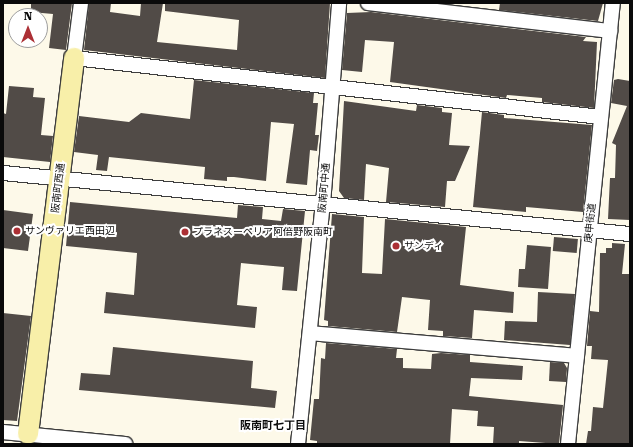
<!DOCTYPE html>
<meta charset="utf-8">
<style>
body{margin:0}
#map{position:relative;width:633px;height:447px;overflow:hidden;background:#fdf9e9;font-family:"Roboto Serif","Noto Sans JP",serif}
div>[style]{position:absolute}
.building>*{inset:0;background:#514b47;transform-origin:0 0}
.roads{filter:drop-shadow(1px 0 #3d3d3d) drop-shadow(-1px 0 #3d3d3d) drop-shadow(0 1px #3d3d3d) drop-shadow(0 -1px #3d3d3d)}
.street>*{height:14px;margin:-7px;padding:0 7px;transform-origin:7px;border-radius:7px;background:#fff}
.secondary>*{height:20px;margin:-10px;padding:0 10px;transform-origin:10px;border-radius:10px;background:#f8efa9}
.dots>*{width:11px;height:11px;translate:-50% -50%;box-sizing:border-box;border:2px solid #fff;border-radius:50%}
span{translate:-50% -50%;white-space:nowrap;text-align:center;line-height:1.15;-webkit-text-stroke:4px #fff;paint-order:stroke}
.street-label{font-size:10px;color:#0a0a0a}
.poi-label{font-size:10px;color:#0a0a0a}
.left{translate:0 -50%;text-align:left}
.neighbourhood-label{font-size:11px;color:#0a0a0a;font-weight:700}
.frame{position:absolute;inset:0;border:4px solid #0a0a0a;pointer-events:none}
.north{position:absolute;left:8px;top:8px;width:40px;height:40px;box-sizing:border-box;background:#fff;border:1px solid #9d9d9d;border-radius:50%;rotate:0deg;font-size:11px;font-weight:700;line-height:16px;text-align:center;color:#0a0a0a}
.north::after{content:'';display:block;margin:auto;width:14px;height:18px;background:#ac3035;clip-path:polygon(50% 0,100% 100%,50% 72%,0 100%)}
</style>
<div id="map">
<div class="building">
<i style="clip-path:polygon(31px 3px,72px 3px,66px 50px,49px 48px,53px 14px,31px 12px)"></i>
<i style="clip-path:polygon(89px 3px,111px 3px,110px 12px,140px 16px,141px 3px,163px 3px,157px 42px,237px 50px,239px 20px,165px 11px,165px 3px,330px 3px,325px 78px,84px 50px)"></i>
<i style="clip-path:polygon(500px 3px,603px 3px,598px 21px,499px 10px)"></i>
<i style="clip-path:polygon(371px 12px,586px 37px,583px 41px,597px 42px,594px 108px,542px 102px,542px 98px,507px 95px,506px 98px,390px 82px,394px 42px,365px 40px,362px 72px,342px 70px,347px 13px)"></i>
<i style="clip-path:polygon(618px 79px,630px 81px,630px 220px,608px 219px,610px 178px,615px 178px,616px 145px,612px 143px,627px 106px,611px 103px,614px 80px)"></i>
<i style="clip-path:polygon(194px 80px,314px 93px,313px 103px,318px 103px,315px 135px,319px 135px,317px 151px,310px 150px,307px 185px,286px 183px,294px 124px,271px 122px,266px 181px,234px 177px,227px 177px,227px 181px,204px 179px,205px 167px,109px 157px,107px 171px,96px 170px,98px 155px,74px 152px,79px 116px,129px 122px,141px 113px,190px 119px)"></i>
<i style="clip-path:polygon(9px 86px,34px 88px,33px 97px,45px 98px,41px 135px,53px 136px,50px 162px,3px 157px,3px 113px,6px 114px)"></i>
<i style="clip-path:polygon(344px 101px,416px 111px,417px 105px,442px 108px,442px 112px,452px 113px,449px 145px,470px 146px,455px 181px,447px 181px,445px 207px,386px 202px,389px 168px,366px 164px,364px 200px,344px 198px,339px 191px)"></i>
<i style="clip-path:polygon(482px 112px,504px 115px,504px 118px,592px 125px,583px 212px,526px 207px,526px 212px,473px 207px)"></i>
<i style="clip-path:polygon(70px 202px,237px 218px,238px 205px,263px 207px,262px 219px,281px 221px,283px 209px,305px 211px,297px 291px,282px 290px,284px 267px,241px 263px,237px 305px,257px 307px,255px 328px,104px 313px,106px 292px,134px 295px,137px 253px,66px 246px)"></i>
<i style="clip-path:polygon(3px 210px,33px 214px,28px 251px,3px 248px)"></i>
<i style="clip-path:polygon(332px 214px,364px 217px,362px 273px,382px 274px,385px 219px,466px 227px,460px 285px,514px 292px,513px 313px,474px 310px,472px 338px,443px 336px,443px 331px,428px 330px,430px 300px,402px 297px,397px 332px,328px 326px,328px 321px,324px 320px)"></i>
<i style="left:554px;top:237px;width:24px;height:14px;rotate:5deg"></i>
<i style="clip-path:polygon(612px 243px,625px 244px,622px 274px,630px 274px,630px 444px,586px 444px,588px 431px,591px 431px,593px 407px,603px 408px,608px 360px,591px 359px,592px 346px,587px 346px,590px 311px,599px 312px,600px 253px,606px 253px,606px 248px,612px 248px)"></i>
<i style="clip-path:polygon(527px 245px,551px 247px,548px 289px,518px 287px,519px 269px,525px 269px)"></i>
<i style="clip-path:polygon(538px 292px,575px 294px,570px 345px,504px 340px,505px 321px,537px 322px)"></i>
<i style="clip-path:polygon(3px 313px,31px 316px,17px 421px,3px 420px)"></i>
<i style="clip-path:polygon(326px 343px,397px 349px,396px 358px,403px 358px,403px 368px,431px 369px,432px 354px,441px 353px,470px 355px,470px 362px,523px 366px,522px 380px,471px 378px,469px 396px,563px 405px,559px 444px,519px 441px,519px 444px,493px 444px,494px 427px,477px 426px,478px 411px,452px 409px,450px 444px,317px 444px,317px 441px,310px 440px,314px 399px,319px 399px,321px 358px,325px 359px)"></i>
<i style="clip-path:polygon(113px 347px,253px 361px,251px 388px,277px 391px,275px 408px,79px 390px,81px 373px,110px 375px)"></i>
<i style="clip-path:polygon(550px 362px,564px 363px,567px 368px,566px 382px,549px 381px)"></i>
</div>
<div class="roads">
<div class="street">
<i style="left:81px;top:3px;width:55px;rotate:97.3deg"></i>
<i style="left:74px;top:58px;width:530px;rotate:6.39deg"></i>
<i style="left:368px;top:3px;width:244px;rotate:6.6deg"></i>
<i style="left:3px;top:173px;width:630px;rotate:5.56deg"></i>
<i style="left:310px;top:333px;width:268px;rotate:4.9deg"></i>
<i style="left:3px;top:432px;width:123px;rotate:5.6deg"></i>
<i style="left:298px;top:444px;width:241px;rotate:-84.1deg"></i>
<i style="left:323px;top:204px;width:202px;rotate:-85.4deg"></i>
<i style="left:568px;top:444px;width:443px;rotate:-84.2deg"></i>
</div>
<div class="secondary">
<i style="left:28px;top:434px;width:379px;rotate:-83deg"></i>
</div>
</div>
<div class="dots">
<i style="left:17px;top:231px;background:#ac3035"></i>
<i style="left:185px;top:232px;background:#ac3035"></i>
<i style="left:396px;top:246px;background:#ac3035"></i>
</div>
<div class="street-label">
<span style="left:58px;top:188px;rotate:-83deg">阪南町西通</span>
<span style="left:324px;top:188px;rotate:-85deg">阪南町中通</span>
<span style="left:590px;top:223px;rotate:-84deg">庚申街道</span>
</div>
<div class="poi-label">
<span class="left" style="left:25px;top:231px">サンヴァリエ西田辺</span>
<span class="left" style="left:193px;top:232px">プラネスーペリア阿倍野阪南町</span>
<span class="left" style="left:404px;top:246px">サンディ</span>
</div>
<div class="neighbourhood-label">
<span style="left:273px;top:426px">阪南町七丁目</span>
</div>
<div class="frame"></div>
<div class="north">N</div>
</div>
